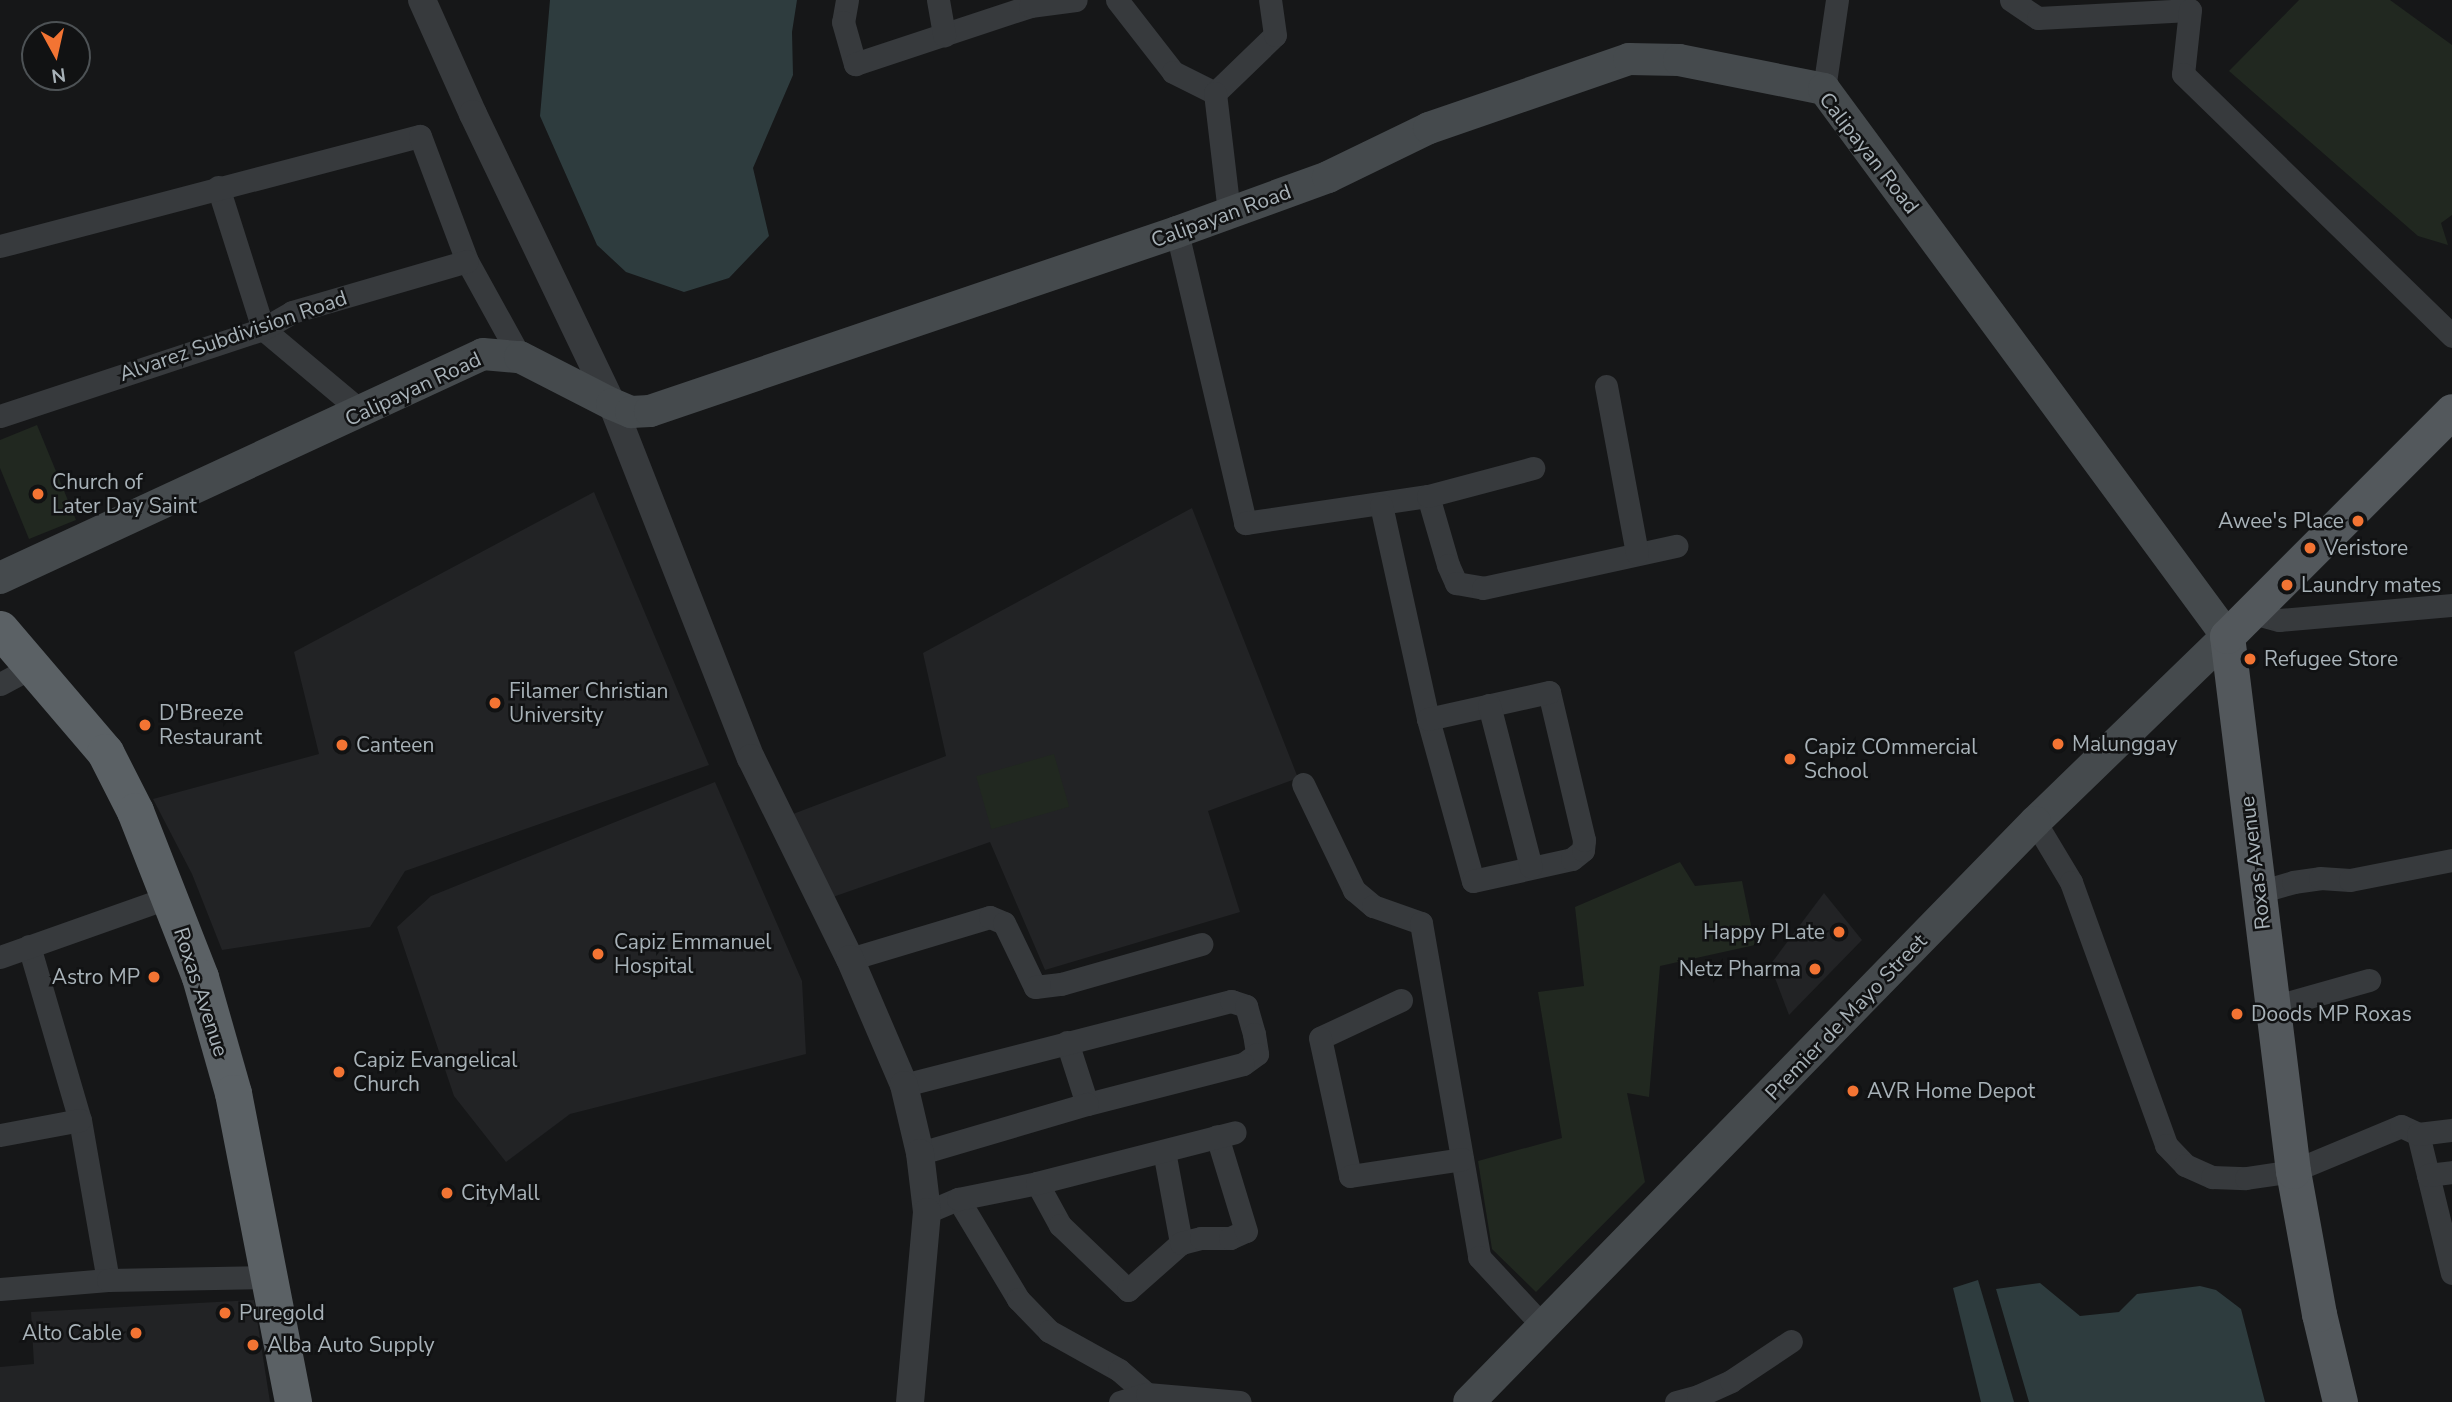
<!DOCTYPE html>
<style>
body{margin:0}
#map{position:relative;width:2452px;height:1402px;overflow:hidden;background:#161718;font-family:"Nunito Sans",sans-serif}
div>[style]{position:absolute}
.built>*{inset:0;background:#222325}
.green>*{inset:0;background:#212820;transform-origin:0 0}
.water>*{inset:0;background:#2e3c3e}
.minor>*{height:23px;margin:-11.5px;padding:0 11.5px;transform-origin:11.5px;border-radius:11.5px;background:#373a3d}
.tertiary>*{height:28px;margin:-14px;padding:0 14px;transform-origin:14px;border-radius:14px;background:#373a3d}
.secondary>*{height:32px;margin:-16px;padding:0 16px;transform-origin:16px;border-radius:16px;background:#454a4d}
.primary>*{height:35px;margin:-17.5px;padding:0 17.5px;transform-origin:17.5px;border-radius:17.5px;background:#53585c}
.trunk>*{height:37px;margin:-18.5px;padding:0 18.5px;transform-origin:18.5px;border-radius:18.5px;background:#5b6165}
.dots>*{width:19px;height:19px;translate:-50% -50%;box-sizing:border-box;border:4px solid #111213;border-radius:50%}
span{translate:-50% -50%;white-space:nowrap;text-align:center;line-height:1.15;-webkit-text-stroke:5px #111213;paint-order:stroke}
.street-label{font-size:21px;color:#a8b2b8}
.poi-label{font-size:21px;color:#a8b2b8}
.left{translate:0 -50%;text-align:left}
.right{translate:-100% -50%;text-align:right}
.north{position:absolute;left:21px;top:21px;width:70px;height:70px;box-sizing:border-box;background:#111213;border:2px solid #4d5255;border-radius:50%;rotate:172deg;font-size:19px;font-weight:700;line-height:28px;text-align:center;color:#a8b2b8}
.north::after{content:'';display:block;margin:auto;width:24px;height:32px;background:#f37433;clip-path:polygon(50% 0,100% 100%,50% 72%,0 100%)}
</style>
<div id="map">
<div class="built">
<i style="clip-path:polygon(594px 492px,709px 765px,405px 871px,370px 927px,222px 950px,192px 874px,153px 799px,319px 754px,294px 652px)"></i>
<i style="clip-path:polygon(1192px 508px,1298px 778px,1208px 811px,1240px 912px,1045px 970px,990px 842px,830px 898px,793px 814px,946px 756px,923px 653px)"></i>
<i style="clip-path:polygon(715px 782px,802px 981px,806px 1054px,570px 1114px,506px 1162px,454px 1096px,397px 927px,431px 896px)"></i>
<i style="clip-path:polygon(1824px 893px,1862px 940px,1789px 1015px,1770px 965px)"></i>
<i style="clip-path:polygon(254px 1300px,270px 1402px,0 1402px,0 1367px,34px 1364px,31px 1312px)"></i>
</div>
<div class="green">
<i style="clip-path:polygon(2299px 0,2390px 0,2452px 45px,2452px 215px,2441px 223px,2448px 245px,2418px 236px,2229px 71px)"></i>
<i style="clip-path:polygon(37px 425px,76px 520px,29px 539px,0 468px,0 440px)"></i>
<i style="left:1054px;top:754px;width:55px;height:81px;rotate:74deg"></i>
<i style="clip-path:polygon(1680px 862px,1695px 886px,1742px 881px,1755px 945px,1660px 966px,1649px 1097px,1627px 1093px,1645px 1182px,1536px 1292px,1492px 1249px,1478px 1161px,1562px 1138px,1538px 992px,1584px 986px,1575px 907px)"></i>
</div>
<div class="water">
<i style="clip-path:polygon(550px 0,797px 0,792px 32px,793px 75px,753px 168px,769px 236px,729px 278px,684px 292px,626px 272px,597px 245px,540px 116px)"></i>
<i style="clip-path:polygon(1978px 1280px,2014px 1402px,1981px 1402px,1953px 1288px)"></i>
<i style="clip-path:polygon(2040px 1283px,2080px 1316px,2119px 1312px,2137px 1294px,2200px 1286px,2216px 1290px,2241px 1309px,2265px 1402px,2029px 1402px,1996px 1289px)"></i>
</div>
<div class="minor">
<i style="left:847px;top:0;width:22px;rotate:100deg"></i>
<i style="left:843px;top:22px;width:44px;rotate:74.1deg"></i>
<i style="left:855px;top:64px;width:184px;rotate:-18.3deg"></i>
<i style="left:1030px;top:6px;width:46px;rotate:-7.4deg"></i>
<i style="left:938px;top:0;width:36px;rotate:80deg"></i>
<i style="left:1117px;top:0;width:91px;rotate:52.1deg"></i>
<i style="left:1173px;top:72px;width:47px;rotate:26.6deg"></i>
<i style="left:1215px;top:93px;width:83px;rotate:-44deg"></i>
<i style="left:1275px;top:35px;width:35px;rotate:-98deg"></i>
<i style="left:2011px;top:0;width:32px;rotate:34deg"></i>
<i style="left:2038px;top:18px;width:152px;rotate:-3deg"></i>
<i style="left:2190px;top:10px;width:64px;rotate:96.2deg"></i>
<i style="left:2183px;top:74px;width:376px;rotate:44.2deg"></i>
<i style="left:1824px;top:89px;width:90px;rotate:-81.7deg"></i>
<i style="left:1215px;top:93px;width:120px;rotate:83.3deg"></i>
<i style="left:218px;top:187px;width:149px;rotate:72.4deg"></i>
<i style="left:263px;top:329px;width:129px;rotate:40deg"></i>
<i style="left:1177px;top:232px;width:299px;rotate:76.8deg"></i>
<i style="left:1245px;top:523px;width:185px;rotate:-8.4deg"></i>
<i style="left:1428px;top:496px;width:72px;rotate:73.8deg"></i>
<i style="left:1448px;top:565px;width:20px;rotate:66deg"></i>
<i style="left:1456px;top:583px;width:27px;rotate:10deg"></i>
<i style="left:1483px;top:588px;width:198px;rotate:-12.3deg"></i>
<i style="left:0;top:246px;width:434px;rotate:-14.7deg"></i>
<i style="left:420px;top:136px;width:134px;rotate:69.4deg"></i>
<i style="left:467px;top:261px;width:110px;rotate:61.1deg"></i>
<i style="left:1606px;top:386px;width:170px;rotate:79.5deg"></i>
<i style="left:0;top:416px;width:277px;rotate:-18.3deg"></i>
<i style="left:263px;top:329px;width:34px;rotate:-30deg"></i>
<i style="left:292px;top:312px;width:182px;rotate:-16.2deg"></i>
<i style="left:1428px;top:496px;width:109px;rotate:-14.9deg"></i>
<i style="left:1381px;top:505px;width:219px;rotate:77.6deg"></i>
<i style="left:1428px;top:719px;width:168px;rotate:74.5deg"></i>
<i style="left:1473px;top:881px;width:101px;rotate:-12.5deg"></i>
<i style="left:1572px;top:859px;width:14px;rotate:-39deg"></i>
<i style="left:1583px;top:850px;width:10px;rotate:-84deg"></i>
<i style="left:1584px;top:840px;width:152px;rotate:-103.3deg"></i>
<i style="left:1549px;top:692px;width:124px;rotate:167.4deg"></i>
<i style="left:2249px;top:612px;width:31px;rotate:15deg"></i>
<i style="left:2279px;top:620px;width:174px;rotate:-5deg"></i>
<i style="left:0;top:684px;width:38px;rotate:-28deg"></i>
<i style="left:1489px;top:705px;width:167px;rotate:75.5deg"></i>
<i style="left:1303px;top:784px;width:118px;rotate:64.3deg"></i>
<i style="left:1354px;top:890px;width:25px;rotate:40deg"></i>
<i style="left:1373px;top:906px;width:51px;rotate:19.5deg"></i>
<i style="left:1421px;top:923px;width:339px;rotate:80.1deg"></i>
<i style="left:1479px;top:1257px;width:96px;rotate:47.1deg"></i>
<i style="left:2035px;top:822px;width:70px;rotate:59deg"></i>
<i style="left:2071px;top:882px;width:280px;rotate:70.1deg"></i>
<i style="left:2166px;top:1145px;width:28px;rotate:46deg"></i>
<i style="left:2185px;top:1165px;width:30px;rotate:24deg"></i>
<i style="left:2212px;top:1177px;width:34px;rotate:2deg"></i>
<i style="left:2246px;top:1178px;width:48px;rotate:-8.5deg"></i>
<i style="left:2293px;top:1171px;width:117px;rotate:-22.6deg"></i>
<i style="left:2401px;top:1126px;width:19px;rotate:25deg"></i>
<i style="left:2418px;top:1134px;width:143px;rotate:76.3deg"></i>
<i style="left:2259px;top:892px;width:35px;rotate:-16deg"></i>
<i style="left:2293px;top:882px;width:27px;rotate:-8deg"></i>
<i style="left:2320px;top:878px;width:30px;rotate:4deg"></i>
<i style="left:2350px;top:880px;width:104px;rotate:-11.1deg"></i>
<i style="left:29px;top:946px;width:181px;rotate:73.7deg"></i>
<i style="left:80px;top:1120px;width:162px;rotate:80.1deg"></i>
<i style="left:0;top:957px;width:179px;rotate:-19.5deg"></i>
<i style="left:850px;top:959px;width:146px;rotate:-16.7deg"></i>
<i style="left:990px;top:917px;width:15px;rotate:23deg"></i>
<i style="left:1004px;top:923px;width:71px;rotate:64.2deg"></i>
<i style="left:1035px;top:987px;width:26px;rotate:-7deg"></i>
<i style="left:1061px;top:984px;width:146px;rotate:-15.9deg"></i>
<i style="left:1401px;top:1000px;width:89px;rotate:154.9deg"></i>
<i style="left:1320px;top:1038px;width:141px;rotate:77.7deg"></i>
<i style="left:1350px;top:1176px;width:113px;rotate:-8.6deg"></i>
<i style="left:2273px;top:1007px;width:100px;rotate:-15.7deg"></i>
<i style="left:1067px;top:1042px;width:65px;rotate:72.1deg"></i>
<i style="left:904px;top:1085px;width:338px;rotate:-14.4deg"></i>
<i style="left:1231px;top:1001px;width:16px;rotate:18deg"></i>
<i style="left:1246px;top:1006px;width:29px;rotate:74deg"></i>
<i style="left:1254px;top:1034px;width:20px;rotate:81deg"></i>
<i style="left:1257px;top:1054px;width:17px;rotate:144deg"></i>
<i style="left:1243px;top:1064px;width:161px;rotate:165.6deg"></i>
<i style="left:1087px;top:1104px;width:174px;rotate:163.6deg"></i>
<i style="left:2418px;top:1134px;width:34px;rotate:-7deg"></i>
<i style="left:0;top:1135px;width:81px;rotate:-10.6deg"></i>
<i style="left:1164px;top:1151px;width:94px;rotate:79.5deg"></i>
<i style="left:2428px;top:1175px;width:24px;rotate:-7deg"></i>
<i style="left:1037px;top:1183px;width:48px;rotate:61.3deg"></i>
<i style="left:1060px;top:1225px;width:94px;rotate:43.7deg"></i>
<i style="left:1128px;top:1290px;width:71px;rotate:-41.6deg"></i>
<i style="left:1181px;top:1243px;width:21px;rotate:-14deg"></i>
<i style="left:1201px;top:1238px;width:29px"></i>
<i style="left:1230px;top:1238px;width:17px;rotate:-24deg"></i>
<i style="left:1246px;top:1231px;width:99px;rotate:-107deg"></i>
<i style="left:958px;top:1199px;width:117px;rotate:59deg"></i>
<i style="left:1018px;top:1299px;width:45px;rotate:45.9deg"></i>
<i style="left:1049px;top:1331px;width:80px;rotate:29.1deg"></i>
<i style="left:1119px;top:1370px;width:37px;rotate:41deg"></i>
<i style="left:927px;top:1212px;width:34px;rotate:-23deg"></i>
<i style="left:958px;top:1199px;width:81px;rotate:-11.4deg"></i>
<i style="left:1037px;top:1183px;width:204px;rotate:-14.4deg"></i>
<i style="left:0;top:1289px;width:108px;rotate:-4.8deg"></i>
<i style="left:108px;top:1280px;width:163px;rotate:-1.1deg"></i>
<i style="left:1120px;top:1402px;width:28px;rotate:-17deg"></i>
<i style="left:1147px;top:1394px;width:93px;rotate:4.9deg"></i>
<i style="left:1676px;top:1402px;width:23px;rotate:-15deg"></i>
<i style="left:1698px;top:1396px;width:36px;rotate:-24deg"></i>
<i style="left:1731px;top:1381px;width:72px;rotate:-33.7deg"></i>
</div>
<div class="tertiary">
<i style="left:422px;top:0;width:125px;rotate:65.9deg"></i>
<i style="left:473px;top:114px;width:322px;rotate:64.4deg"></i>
<i style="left:612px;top:404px;width:380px;rotate:68.6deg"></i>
<i style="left:751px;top:758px;width:224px;rotate:63.8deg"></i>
<i style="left:850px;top:959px;width:137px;rotate:66.8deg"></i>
<i style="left:904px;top:1085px;width:70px;rotate:76.8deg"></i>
<i style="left:920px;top:1153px;width:59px;rotate:83.2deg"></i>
<i style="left:927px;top:1212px;width:191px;rotate:95.1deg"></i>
</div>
<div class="secondary">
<i style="left:0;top:578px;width:532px;rotate:-24.88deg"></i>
<i style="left:483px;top:354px;width:37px;rotate:5deg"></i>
<i style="left:520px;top:357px;width:103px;rotate:27.1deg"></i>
<i style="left:612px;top:404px;width:21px;rotate:23deg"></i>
<i style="left:631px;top:412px;width:19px;rotate:-3deg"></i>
<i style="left:650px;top:411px;width:557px;rotate:-18.76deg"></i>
<i style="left:1177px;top:232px;width:161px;rotate:-20deg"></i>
<i style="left:1328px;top:177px;width:112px;rotate:-25.9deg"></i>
<i style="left:1429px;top:128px;width:212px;rotate:-19deg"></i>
<i style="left:1629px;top:59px;width:50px;rotate:1.1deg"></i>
<i style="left:1679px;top:60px;width:148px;rotate:11.3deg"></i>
<i style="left:1824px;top:89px;width:679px;rotate:53.62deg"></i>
<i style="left:2227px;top:636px;width:267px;rotate:135.9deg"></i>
<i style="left:2035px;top:822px;width:810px;rotate:134.3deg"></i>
</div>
<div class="primary">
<i style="left:2340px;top:1402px;width:90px;rotate:-103.4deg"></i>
<i style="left:2319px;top:1314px;width:145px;rotate:-100.3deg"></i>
<i style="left:2293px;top:1171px;width:539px;rotate:-97.03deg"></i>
<i style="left:2227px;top:636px;width:318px;rotate:-45deg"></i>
</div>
<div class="trunk">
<i style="left:0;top:629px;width:162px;rotate:49.5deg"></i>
<i style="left:105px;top:752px;width:66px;rotate:63deg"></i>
<i style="left:135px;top:811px;width:178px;rotate:68.6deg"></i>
<i style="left:200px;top:977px;width:121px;rotate:74.1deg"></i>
<i style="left:233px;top:1093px;width:315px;rotate:79deg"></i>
</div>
<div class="dots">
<i style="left:38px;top:494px;background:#f37433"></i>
<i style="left:2358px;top:521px;background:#f37433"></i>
<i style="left:2310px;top:548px;background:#f37433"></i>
<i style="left:2287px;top:585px;background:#f37433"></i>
<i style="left:2250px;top:659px;background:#f37433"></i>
<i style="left:495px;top:703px;background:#f37433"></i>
<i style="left:145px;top:725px;background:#f37433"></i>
<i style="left:2058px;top:744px;background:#f37433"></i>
<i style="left:342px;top:745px;background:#f37433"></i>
<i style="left:1790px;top:759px;background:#f37433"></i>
<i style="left:1839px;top:932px;background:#f37433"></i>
<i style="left:598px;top:954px;background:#f37433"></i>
<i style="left:1815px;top:969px;background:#f37433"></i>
<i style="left:154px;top:977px;background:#f37433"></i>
<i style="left:2237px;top:1014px;background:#f37433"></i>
<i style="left:339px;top:1072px;background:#f37433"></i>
<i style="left:1853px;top:1091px;background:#f37433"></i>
<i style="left:447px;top:1193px;background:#f37433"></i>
<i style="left:225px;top:1313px;background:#f37433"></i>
<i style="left:136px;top:1333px;background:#f37433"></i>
<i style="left:253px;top:1345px;background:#f37433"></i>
</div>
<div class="street-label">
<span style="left:1869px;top:153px;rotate:52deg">Calipayan Road</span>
<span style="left:1221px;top:216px;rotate:-20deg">Calipayan Road</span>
<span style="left:233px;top:336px;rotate:-19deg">Alvarez Subdivision Road</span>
<span style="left:413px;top:389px;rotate:-25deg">Calipayan Road</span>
<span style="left:2255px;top:863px;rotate:-97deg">Roxas Avenue</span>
<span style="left:201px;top:992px;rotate:72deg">Roxas Avenue</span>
<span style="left:1846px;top:1017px;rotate:-46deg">Premier de Mayo Street</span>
</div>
<div class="poi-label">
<span class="left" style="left:52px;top:494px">Church of<br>Later Day Saint</span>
<span class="right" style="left:2344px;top:521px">Awee's Place</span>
<span class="left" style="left:2324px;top:548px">Veristore</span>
<span class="left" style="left:2301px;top:585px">Laundry mates</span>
<span class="left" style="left:2264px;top:659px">Refugee Store</span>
<span class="left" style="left:509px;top:703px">Filamer Christian<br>University</span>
<span class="left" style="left:159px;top:725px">D'Breeze<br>Restaurant</span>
<span class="left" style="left:2072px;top:744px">Malunggay</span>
<span class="left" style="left:356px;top:745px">Canteen</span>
<span class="left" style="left:1804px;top:759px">Capiz COmmercial<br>School</span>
<span class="right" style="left:1825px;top:932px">Happy PLate</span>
<span class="left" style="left:614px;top:954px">Capiz Emmanuel<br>Hospital</span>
<span class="right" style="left:1801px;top:969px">Netz Pharma</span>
<span class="right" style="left:140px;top:977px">Astro MP</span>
<span class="left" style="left:2251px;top:1014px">Doods MP Roxas</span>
<span class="left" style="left:353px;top:1072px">Capiz Evangelical<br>Church</span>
<span class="left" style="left:1867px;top:1091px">AVR Home Depot</span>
<span class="left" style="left:461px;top:1193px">CityMall</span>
<span class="left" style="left:239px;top:1313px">Puregold</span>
<span class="right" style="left:122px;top:1333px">Alto Cable</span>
<span class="left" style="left:267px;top:1345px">Alba Auto Supply</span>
</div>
<div class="north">N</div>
</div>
